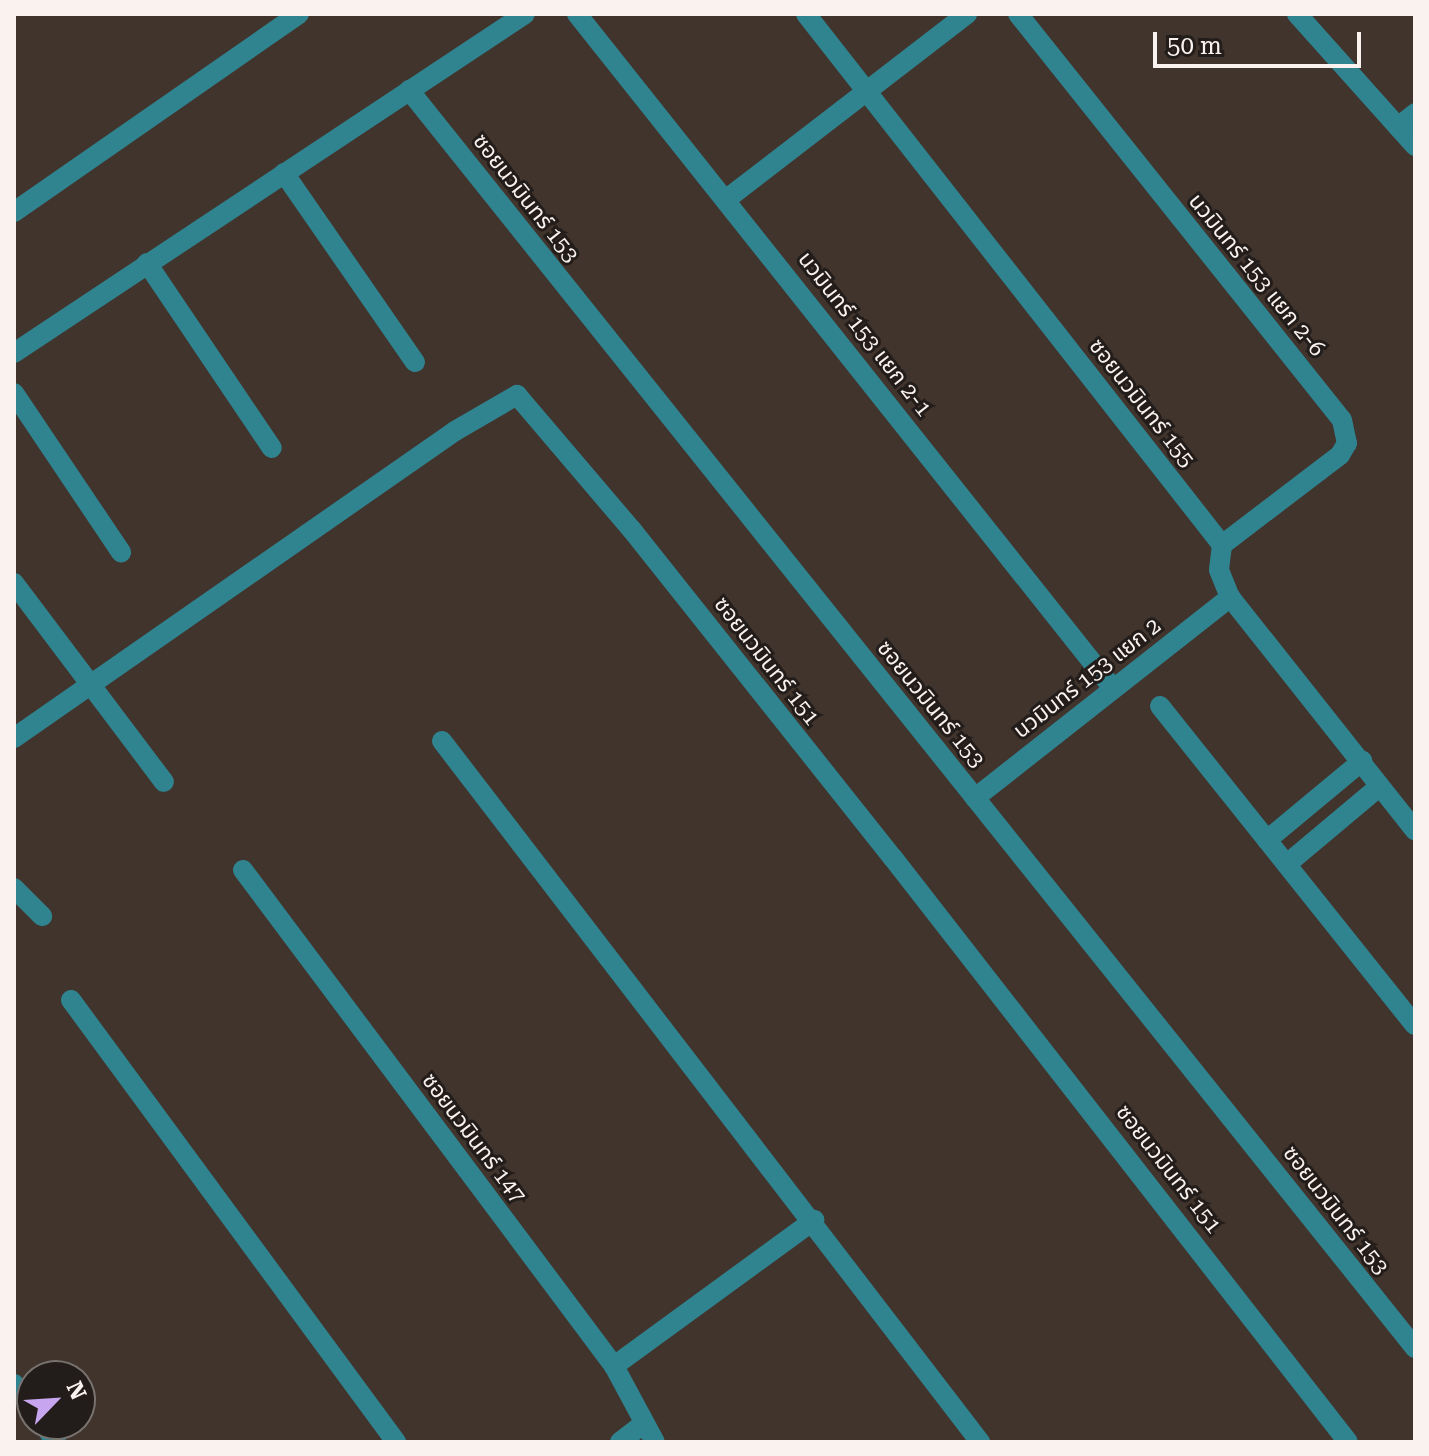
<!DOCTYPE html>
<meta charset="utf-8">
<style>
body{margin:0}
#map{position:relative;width:1429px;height:1456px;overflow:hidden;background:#40342d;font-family:"Roboto Serif","Noto Sans Thai",serif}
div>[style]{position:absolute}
.minor>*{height:20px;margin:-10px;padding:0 10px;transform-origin:10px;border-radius:10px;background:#308490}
span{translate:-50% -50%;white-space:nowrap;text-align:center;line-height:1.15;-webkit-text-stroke:6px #221d1a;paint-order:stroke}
.street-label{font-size:22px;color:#faf2ee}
.frame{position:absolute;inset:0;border:16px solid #faf2ee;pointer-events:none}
.north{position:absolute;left:16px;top:1360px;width:80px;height:80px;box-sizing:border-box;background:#221d1a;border:2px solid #78726f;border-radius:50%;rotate:65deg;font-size:22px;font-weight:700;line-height:32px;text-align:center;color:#faf2ee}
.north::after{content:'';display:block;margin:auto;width:28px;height:36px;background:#c7a6ef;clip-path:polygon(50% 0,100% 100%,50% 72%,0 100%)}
.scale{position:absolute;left:1153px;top:32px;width:208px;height:36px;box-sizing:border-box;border:4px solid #faf2ee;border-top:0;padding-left:10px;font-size:24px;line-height:28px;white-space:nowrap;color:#faf2ee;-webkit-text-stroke:6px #221d1a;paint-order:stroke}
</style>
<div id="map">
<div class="minor">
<i style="left:577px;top:14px;width:860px;rotate:51.52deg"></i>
<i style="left:806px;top:14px;width:675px;rotate:51.92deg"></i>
<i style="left:1222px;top:545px;width:25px;rotate:97deg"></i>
<i style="left:1219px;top:570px;width:29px;rotate:68deg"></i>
<i style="left:1230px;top:597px;width:298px;rotate:51.6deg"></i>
<i style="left:1018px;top:14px;width:519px;rotate:51.41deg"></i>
<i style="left:1342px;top:420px;width:24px;rotate:78deg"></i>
<i style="left:1347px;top:443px;width:14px;rotate:120deg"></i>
<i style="left:1340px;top:455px;width:148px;rotate:142.7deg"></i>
<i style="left:1297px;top:14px;width:177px;rotate:48.2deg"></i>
<i style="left:409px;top:90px;width:1611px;rotate:51.35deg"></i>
<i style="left:1398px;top:127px;width:22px;rotate:-39deg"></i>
<i style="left:284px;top:173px;width:230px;rotate:55.3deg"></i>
<i style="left:728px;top:198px;width:302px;rotate:-37.6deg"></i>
<i style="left:14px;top:212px;width:347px;rotate:-34.8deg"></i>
<i style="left:147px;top:263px;width:223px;rotate:56deg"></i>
<i style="left:14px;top:353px;width:613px;rotate:-33.56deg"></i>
<i style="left:14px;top:393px;width:192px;rotate:56.1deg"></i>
<i style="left:14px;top:583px;width:249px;rotate:53deg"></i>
<i style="left:1160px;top:706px;width:408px;rotate:51.4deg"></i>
<i style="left:14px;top:738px;width:537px;rotate:-34.84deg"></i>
<i style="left:455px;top:431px;width:72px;rotate:-30.1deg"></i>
<i style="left:517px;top:395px;width:177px;rotate:49.6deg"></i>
<i style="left:632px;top:530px;width:419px;rotate:51.5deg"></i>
<i style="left:893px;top:858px;width:740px;rotate:52.08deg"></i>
<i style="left:442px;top:741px;width:884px;rotate:52.49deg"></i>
<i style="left:975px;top:798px;width:325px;rotate:-38.2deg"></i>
<i style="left:1267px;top:840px;width:124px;rotate:-39.7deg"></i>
<i style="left:1287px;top:864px;width:121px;rotate:-40deg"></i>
<i style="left:243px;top:870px;width:619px;rotate:53.2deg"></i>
<i style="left:614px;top:1366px;width:86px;rotate:61.7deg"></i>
<i style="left:14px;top:888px;width:40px;rotate:45deg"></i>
<i style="left:71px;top:1000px;width:549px;rotate:53.67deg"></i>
<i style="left:614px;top:1366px;width:248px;rotate:-36.1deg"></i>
<i style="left:14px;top:1384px;width:31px;rotate:54deg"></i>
<i style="left:43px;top:1424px;width:22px;rotate:54deg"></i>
<i style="left:620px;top:1442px;width:28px;rotate:-38deg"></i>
</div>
<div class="street-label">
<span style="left:526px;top:198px;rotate:52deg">ซอยนวมินทร์ 153</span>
<span style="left:1257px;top:275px;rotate:51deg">นวมินทร์ 153 แยก 2-6</span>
<span style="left:865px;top:334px;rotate:52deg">นวมินทร์ 153 แยก 2-1</span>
<span style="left:1142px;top:403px;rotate:52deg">ซอยนวมินทร์ 155</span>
<span style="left:767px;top:661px;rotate:52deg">ซอยนวมินทร์ 151</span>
<span style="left:1087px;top:678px;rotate:-38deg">นวมินทร์ 153 แยก 2</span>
<span style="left:931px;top:704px;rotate:51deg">ซอยนวมินทร์ 153</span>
<span style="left:474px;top:1138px;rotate:53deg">ซอยนวมินทร์ 147</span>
<span style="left:1169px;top:1169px;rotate:52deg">ซอยนวมินทร์ 151</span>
<span style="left:1336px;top:1210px;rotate:52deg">ซอยนวมินทร์ 153</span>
</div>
<div class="frame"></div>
<div class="north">N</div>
<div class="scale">50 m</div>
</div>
